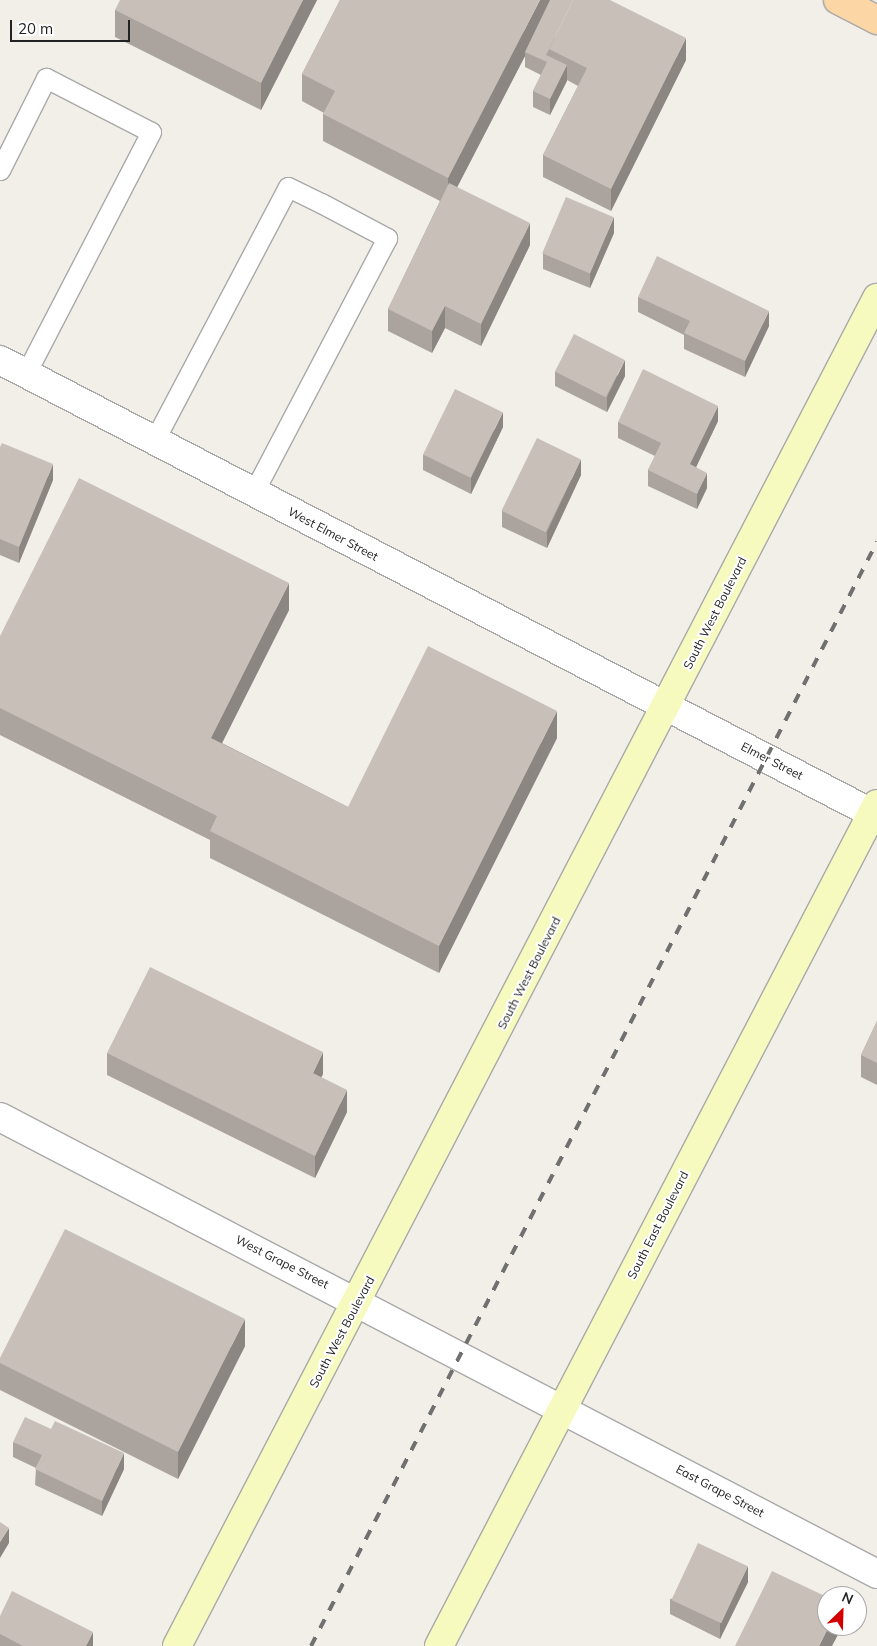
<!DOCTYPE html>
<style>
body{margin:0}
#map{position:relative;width:877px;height:1646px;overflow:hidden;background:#f2efe9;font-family:Mulish,sans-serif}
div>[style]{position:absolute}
.roads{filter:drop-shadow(1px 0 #a9a9a9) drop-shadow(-1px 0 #a9a9a9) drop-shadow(0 1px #a9a9a9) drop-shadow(0 -1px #a9a9a9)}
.service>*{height:19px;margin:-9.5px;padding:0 9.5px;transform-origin:9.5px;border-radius:9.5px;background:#fff}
.minor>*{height:28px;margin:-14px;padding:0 14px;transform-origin:14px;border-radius:14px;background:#fff}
.secondary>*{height:28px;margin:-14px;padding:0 14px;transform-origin:14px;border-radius:14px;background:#f7fabf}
.primary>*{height:28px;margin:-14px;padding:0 14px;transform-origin:14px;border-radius:14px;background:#fcd6a4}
.rail>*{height:4px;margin-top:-2px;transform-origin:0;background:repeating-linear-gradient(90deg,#707070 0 10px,transparent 0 20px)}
.wall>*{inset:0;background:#aba49e}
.shaded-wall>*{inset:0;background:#8b8681}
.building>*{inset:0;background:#c7bfb8;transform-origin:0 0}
span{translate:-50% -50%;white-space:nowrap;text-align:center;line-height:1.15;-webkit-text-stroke:4px #fff;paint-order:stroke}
.street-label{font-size:12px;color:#222}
.north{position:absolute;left:817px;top:1586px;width:50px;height:50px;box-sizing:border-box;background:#fff;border:1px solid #a7a7a7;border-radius:50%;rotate:24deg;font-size:14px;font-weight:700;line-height:20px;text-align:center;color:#222}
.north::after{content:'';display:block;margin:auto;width:18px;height:22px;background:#d40000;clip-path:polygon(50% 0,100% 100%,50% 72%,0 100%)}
.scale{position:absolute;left:10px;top:20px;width:120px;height:22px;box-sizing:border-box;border:2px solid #222;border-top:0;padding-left:6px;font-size:15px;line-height:18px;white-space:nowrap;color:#222;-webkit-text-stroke:4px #fff;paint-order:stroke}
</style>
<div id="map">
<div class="roads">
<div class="service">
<i style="left:0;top:170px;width:103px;rotate:-63.4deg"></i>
<i style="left:46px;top:78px;width:118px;rotate:27.2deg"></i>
<i style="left:151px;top:132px;width:271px;rotate:117.4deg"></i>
<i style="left:154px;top:441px;width:287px;rotate:-62.2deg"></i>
<i style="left:288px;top:187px;width:37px;rotate:26deg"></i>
<i style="left:321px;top:203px;width:75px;rotate:27.9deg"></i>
<i style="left:387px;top:238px;width:288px;rotate:117.7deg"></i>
</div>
<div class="minor">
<i style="left:0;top:360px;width:988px;rotate:27.47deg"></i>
<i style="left:0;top:1117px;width:989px;rotate:27.52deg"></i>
</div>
<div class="secondary">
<i style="left:177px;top:1646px;width:1519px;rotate:-62.56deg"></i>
<i style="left:439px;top:1646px;width:949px;rotate:-62.52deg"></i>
</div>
<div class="primary">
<i style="left:838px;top:0;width:44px;rotate:27.1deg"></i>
</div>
</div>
<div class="rail">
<i style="left:311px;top:1646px;width:1241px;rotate:-62.86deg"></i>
</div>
<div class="wall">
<i style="clip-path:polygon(317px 0,261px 110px,115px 37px,115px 10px)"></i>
<i style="clip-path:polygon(340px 0,686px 60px,611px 211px,543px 177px,543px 155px,578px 86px,567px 80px,550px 115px,533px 107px,533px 91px,541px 75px,525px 67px,525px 56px,457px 187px,530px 245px,481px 346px,445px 328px,432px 353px,388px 331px,388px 309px,440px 201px,323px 141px,323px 114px,324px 113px,302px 101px,302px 74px)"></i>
<i style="clip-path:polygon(614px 233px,590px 288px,543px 269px,543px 253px)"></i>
<i style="clip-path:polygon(638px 297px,769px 326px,745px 377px,684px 349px,684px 335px,638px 312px)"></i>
<i style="clip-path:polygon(555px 371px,625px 376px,607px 412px,555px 386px)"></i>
<i style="clip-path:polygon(718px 421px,696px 467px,707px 488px,697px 509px,648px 486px,648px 470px,655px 456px,618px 438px,618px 422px)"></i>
<i style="clip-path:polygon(503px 427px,471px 494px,423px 470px,423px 455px)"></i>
<i style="clip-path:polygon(0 447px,53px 480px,19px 563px,0 555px)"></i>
<i style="clip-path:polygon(581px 475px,547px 548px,502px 527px,502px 511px)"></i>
<i style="clip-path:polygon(289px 610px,222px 743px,348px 807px,557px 738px,439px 973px,210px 858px,210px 840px,0 735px,0 636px)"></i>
<i style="clip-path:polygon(877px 1021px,877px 1085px,861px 1077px,861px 1055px)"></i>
<i style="clip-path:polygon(107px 1053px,323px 1074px,321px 1077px,347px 1112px,315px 1178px,107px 1075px)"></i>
<i style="clip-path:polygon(245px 1346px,178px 1479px,0 1390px,0 1358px)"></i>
<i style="clip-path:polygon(13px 1442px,124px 1469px,102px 1516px,35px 1485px,36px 1468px,13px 1457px)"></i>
<i style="clip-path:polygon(748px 1582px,720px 1639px,670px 1614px,670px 1599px)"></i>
<i style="clip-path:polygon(0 1616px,93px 1646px,0 1646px)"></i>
</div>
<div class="shaded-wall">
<i style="clip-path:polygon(303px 0,317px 0,261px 110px,261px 83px)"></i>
<i style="clip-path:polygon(540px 0,554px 0,525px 52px,525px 56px,448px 205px,448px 178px)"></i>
<i style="clip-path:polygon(686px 38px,686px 60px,611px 211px,611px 189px)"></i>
<i style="clip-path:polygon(567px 65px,567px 81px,550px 115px,550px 99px)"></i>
<i style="clip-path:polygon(614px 217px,614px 233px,590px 288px,590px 273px)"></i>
<i style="clip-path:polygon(530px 223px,530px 245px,481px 346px,481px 324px)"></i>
<i style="clip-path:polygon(445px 306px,445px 328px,432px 353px,432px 331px)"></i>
<i style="clip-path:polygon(769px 311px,769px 326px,745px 377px,745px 361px)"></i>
<i style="clip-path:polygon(625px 360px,625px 376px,607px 412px,607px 397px)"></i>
<i style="clip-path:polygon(718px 406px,718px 421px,690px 480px,690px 464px)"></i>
<i style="clip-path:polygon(503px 412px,503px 427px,471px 494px,471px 478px)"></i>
<i style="clip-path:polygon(581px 459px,581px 475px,547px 548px,547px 532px)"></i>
<i style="clip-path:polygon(53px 464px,53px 480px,19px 563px,19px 547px)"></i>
<i style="clip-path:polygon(707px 473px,707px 488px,697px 509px,697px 494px)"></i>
<i style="clip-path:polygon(289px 583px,289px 610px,211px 765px,211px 738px)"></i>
<i style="clip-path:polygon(557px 711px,557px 738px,439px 973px,439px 946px)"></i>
<i style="clip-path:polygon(323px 1052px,323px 1074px,313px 1095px,313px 1073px)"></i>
<i style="clip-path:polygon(347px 1090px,347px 1112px,315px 1178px,315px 1156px)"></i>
<i style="clip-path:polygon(245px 1319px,245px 1346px,178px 1479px,178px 1452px)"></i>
<i style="clip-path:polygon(124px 1453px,124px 1469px,102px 1516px,102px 1501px)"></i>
<i style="clip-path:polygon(9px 1528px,9px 1543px,0 1558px,0 1542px)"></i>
<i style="clip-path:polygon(748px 1566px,748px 1582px,720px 1639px,720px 1623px)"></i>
<i style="clip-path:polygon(829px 1626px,840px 1626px,840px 1631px,832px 1646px,819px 1646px)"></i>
<i style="clip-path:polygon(93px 1632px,93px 1646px,86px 1646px)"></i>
</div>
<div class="building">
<i style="clip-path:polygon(120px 0,303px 0,261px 83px,115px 10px)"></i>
<i style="clip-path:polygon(340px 0,540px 0,448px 178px,323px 114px,335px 91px,302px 74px)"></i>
<i style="clip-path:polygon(550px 0,573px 0,549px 49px,546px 55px,567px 65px,550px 99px,533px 91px,547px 62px,525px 52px)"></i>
<i style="clip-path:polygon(573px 0,610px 0,686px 38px,611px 189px,543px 155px,587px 68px,549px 49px)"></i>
<i style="clip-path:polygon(449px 183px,530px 223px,481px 324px,445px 306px,432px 331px,388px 309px)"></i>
<i style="left:566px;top:197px;width:52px;height:61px;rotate:23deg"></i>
<i style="clip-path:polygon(657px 256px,769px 311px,745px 361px,684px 333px,690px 321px,638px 297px)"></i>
<i style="left:574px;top:334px;width:57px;height:42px;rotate:27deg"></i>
<i style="clip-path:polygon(643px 369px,718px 406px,690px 464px,707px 473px,697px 494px,648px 470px,661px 443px,618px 422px)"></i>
<i style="left:455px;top:389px;width:53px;height:73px;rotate:26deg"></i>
<i style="left:537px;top:438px;width:49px;height:81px;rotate:26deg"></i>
<i style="clip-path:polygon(2px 443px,53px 464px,19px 547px,0 539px,0 447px)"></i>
<i style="clip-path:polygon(79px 478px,289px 583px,211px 738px,348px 807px,428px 646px,557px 711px,439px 946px,210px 831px,217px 816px,0 708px,0 636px)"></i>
<i style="clip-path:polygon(150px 967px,323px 1052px,313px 1073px,347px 1090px,315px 1156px,107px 1053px)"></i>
<i style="clip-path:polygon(877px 1021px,877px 1063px,861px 1055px)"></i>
<i style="clip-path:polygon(65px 1229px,245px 1319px,178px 1452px,0 1363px,0 1358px)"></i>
<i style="clip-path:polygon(25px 1417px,51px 1429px,55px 1421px,124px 1453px,102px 1501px,35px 1469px,42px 1455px,13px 1442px)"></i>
<i style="clip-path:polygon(0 1522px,9px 1528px,0 1542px)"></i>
<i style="left:698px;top:1543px;width:55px;height:63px;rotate:25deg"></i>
<i style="clip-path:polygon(772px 1571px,827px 1597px,827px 1626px,829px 1626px,819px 1646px,735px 1646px)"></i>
<i style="clip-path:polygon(12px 1591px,93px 1632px,86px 1646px,23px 1646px,0 1634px,0 1616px)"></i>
</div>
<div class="street-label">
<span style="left:333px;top:534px;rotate:28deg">West Elmer Street</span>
<span style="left:715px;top:613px;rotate:-63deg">South West Boulevard</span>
<span style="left:772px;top:761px;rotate:27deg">Elmer Street</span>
<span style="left:529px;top:973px;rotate:-63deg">South West Boulevard</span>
<span style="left:658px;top:1225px;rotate:-63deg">South East Boulevard</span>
<span style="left:282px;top:1262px;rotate:27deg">West Grape Street</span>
<span style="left:342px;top:1332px;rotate:-62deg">South West Boulevard</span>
<span style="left:720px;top:1491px;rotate:28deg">East Grape Street</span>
</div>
<div class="north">N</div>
<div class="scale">20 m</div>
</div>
